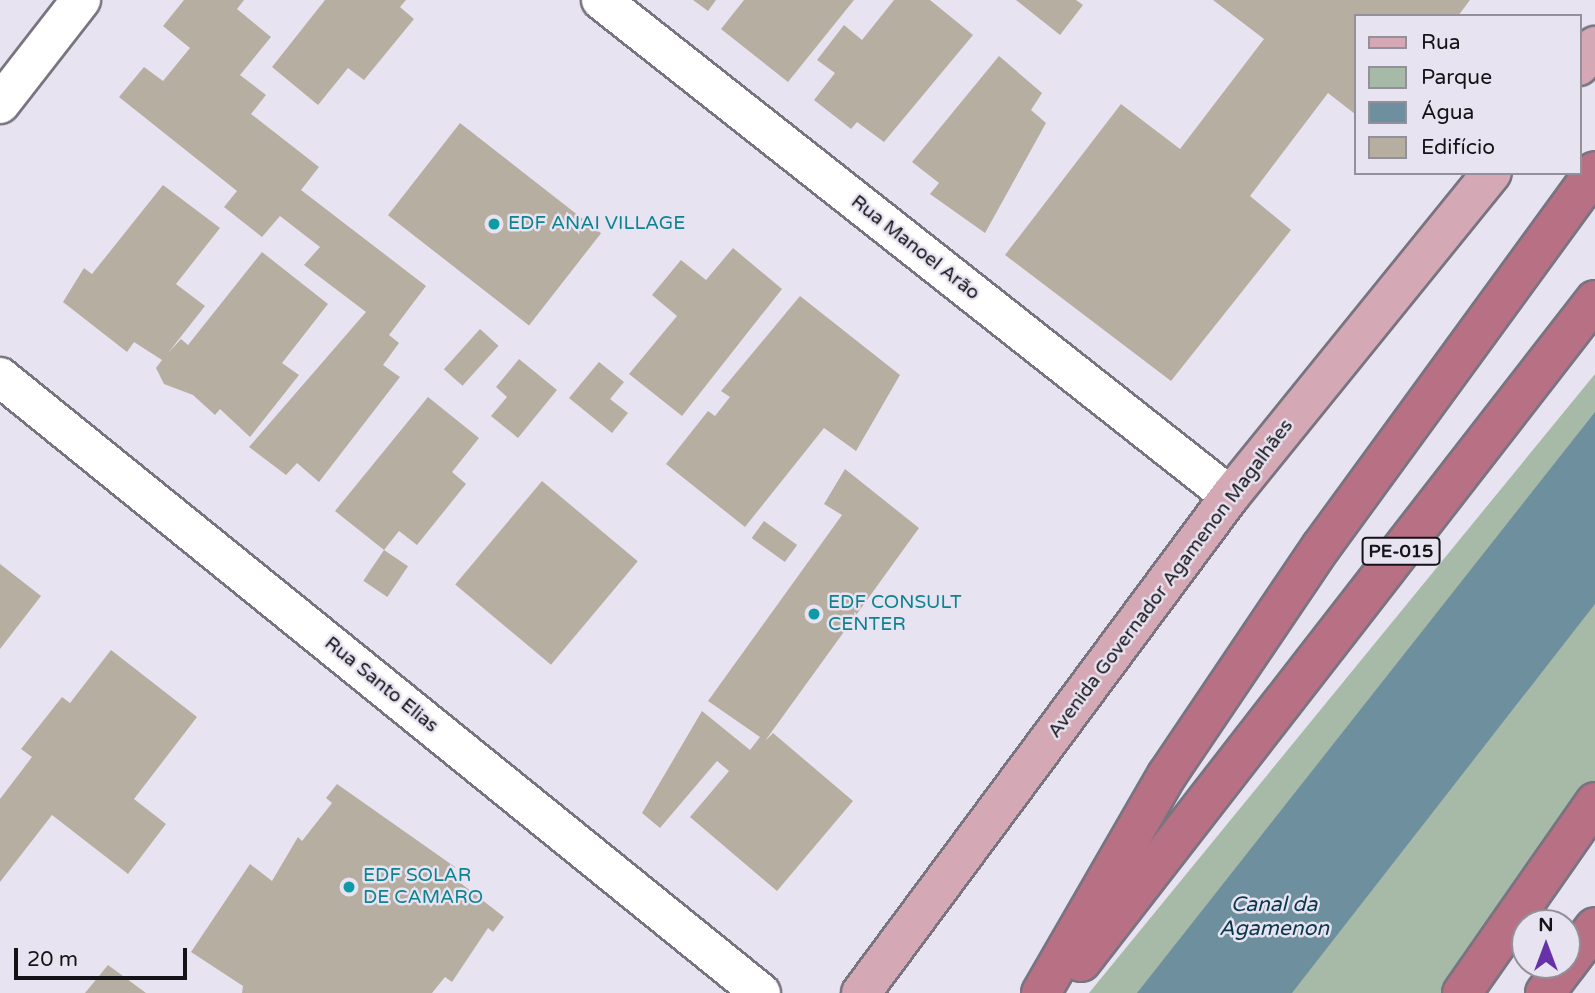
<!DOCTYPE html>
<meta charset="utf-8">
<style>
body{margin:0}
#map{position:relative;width:1595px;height:993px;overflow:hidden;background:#e8e3f1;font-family:"Varela Round",sans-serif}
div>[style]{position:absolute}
.green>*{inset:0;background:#a6baa7}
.water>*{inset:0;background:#6e8f9d}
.building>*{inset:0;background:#b7aea2;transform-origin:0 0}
.roads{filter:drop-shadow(2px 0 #787480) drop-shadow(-2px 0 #787480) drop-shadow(0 2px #787480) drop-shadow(0 -2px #787480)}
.minor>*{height:38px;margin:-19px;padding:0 19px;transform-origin:19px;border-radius:19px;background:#fff}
.major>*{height:38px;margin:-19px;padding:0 19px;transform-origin:19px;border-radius:19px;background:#d4a9b5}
.highway>*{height:38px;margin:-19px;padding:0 19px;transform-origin:19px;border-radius:19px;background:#b77084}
.dots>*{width:19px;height:19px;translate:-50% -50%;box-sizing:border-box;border:4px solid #e8e3f1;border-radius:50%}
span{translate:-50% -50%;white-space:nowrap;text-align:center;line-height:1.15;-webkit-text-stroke:5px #e8e3f1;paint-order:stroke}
.shield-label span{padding:2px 5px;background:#e8e3f1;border:2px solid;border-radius:5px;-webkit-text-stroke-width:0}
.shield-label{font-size:18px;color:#151318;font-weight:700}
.culture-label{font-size:19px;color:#0d838f}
.left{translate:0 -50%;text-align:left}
.street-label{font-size:19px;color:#151318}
.water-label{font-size:21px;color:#08394b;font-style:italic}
.legend{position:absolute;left:1354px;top:14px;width:228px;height:161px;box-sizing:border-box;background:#e8e3f1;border:2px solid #94909a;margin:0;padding:9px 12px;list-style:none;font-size:21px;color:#151318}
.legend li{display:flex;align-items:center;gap:14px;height:35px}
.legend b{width:35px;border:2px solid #94909a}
.north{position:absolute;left:1511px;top:909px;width:70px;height:70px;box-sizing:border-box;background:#e8e3f1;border:2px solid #94909a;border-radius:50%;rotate:0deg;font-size:19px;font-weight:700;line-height:28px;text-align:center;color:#151318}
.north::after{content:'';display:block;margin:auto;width:24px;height:32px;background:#6731a8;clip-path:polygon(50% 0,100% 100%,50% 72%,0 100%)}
.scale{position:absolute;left:14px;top:948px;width:173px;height:32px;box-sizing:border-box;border:4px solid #151318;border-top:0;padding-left:9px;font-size:21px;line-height:24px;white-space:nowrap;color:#151318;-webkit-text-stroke:5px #e8e3f1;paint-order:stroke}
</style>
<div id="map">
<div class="green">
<i style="clip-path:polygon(1595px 374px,1595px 821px,1471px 993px,1089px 993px)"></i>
</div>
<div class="water">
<i style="clip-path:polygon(1595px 412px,1595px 604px,1292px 993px,1137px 993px)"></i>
</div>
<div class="building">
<i style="clip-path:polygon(184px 0,244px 0,237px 9px,271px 37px,240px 75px,266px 95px,251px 114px,319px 167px,301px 190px,426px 286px,389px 335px,399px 343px,383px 365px,400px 377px,319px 482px,297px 463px,286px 475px,249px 447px,366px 312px,304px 265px,320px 247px,280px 216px,262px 237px,224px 207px,237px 191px,119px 97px,144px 67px,163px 81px,190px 48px,163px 26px)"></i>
<i style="clip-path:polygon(325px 0,406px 0,400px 7px,414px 19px,364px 80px,348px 68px,318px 105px,272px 67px)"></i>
<i style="clip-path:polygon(693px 0,716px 0,708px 11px)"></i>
<i style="clip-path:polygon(744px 0,854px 0,788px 82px,721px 29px)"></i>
<i style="clip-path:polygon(894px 0,930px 0,973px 35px,884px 142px,857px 122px,851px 129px,814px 100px,835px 73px,817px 60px,844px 25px,862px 40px)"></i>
<i style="clip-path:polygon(1016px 0,1076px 0,1083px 5px,1060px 35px)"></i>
<i style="clip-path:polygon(1213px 0,1470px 0,1458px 16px,1355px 16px,1355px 114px,1328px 93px,1250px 196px,1291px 230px,1171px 381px,1005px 255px,1121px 104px,1180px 149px,1264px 39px)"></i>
<i style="clip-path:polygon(999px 56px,1042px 93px,1031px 110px,1046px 123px,985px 233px,930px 194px,939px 183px,912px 162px)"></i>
<i style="left:460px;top:123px;width:179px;height:117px;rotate:38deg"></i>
<i style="clip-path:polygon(163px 185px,220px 228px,176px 284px,205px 306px,168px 353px,181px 339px,188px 345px,262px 252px,328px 304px,282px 363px,299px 375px,250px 437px,220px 409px,215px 415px,193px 395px,164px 384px,156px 368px,162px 360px,134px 342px,127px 352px,63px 302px,84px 268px,92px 274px)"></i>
<i style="clip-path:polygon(733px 248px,782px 289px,682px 416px,629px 374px,677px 316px,652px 295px,681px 260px,706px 280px)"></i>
<i style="clip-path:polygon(800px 296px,900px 375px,856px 451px,824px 428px,745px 527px,666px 464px,708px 411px,715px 416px,730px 397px,721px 391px)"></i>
<i style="left:480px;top:329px;width:25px;height:54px;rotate:42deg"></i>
<i style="clip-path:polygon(519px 359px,557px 390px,518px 438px,491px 416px,507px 397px,496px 387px)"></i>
<i style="clip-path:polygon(599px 362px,624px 382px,610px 399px,628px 413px,612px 433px,569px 398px)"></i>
<i style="clip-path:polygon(428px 397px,479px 438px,452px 472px,466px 484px,417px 545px,399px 531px,384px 550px,335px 511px)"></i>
<i style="clip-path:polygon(845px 469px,919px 528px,765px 741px,773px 733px,853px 801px,777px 891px,690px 817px,729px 771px,717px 761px,660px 828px,642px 813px,702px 711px,750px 750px,760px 737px,708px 701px,842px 515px,824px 504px)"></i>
<i style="left:542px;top:481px;width:125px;height:135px;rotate:40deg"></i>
<i style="left:764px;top:521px;width:41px;height:21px;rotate:36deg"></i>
<i style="left:384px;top:550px;width:29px;height:37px;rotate:34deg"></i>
<i style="clip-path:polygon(0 564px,41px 596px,0 649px)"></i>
<i style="clip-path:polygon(111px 650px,197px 717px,134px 799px,166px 824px,128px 874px,52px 815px,0 882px,0 799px,32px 757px,21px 749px,62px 697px,70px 703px)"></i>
<i style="clip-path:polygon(337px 784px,455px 867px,449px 874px,504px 917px,493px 932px,488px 928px,452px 982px,445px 977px,432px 993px,242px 993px,243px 986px,191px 952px,250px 864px,272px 881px,298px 837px,302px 841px,332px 803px,326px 798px)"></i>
<i style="clip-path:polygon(108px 965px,146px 993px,85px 993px)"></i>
</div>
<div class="roads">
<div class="minor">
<i style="left:601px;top:0;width:801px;rotate:38.26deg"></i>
<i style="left:0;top:104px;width:132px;rotate:-52.1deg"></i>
<i style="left:0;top:377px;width:979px;rotate:38.99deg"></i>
</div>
<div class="major">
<i style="left:1579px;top:66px;width:26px;rotate:-51deg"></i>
<i style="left:861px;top:993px;width:619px;rotate:-53.41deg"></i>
<i style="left:1230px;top:496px;width:416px;rotate:-51deg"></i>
</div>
<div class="highway">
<i style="left:1081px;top:962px;width:838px;rotate:-52.17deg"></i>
<i style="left:1567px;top:964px;width:46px;rotate:-52.9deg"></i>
<i style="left:1041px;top:993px;width:252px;rotate:-60deg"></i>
<i style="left:1167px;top:775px;width:275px;rotate:-56deg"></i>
<i style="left:1321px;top:547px;width:465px;rotate:-53.9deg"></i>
<i style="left:1462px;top:993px;width:233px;rotate:-55.1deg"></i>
<i style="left:1545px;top:993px;width:35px;rotate:-53deg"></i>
</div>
</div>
<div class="dots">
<i style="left:494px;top:224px;background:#0f9aa8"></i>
<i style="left:814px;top:614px;background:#0f9aa8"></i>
<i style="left:349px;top:887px;background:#0f9aa8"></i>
</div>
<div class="shield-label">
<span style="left:1401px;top:551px">PE-015</span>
</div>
<div class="culture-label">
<span class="left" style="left:508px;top:224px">EDF ANAI VILLAGE</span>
<span class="left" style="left:828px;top:614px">EDF CONSULT<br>CENTER</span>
<span class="left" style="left:363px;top:887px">EDF SOLAR<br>DE CAMARO</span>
</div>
<div class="street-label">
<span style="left:915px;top:248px;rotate:38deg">Rua Manoel Arão</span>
<span style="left:1171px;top:579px;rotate:-53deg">Avenida Governador Agamenon Magalhães</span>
<span style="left:381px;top:685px;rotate:39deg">Rua Santo Elias</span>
</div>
<div class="water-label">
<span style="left:1274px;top:917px">Canal da<br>Agamenon</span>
</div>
<ul class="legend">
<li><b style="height:9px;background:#d4a9b5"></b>Rua</li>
<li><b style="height:19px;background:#a6baa7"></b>Parque</li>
<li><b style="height:19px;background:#6e8f9d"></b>Água</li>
<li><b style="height:19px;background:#b7aea2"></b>Edifício</li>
</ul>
<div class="north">N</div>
<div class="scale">20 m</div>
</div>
